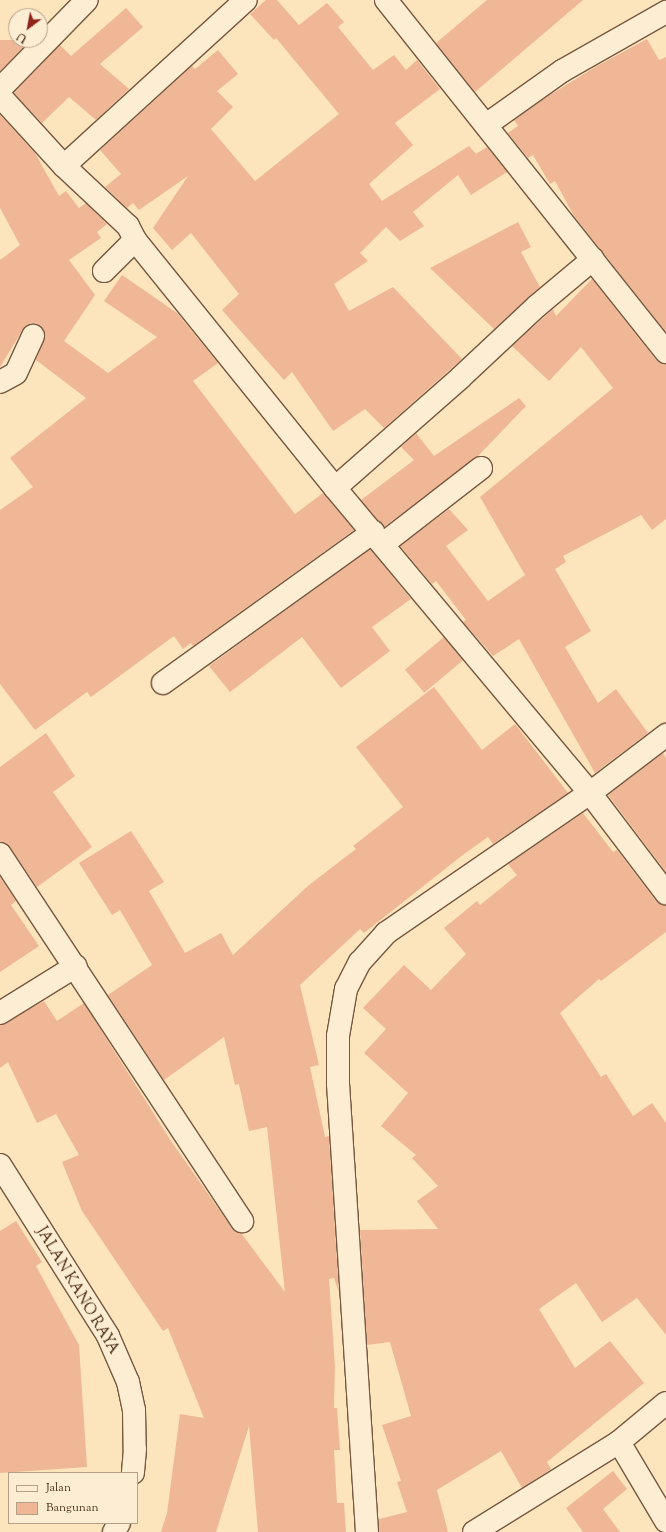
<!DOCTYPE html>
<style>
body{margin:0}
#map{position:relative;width:666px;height:1532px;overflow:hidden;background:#fce4bc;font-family:"Sorts Mill Goudy",serif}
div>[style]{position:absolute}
.building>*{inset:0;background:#f0b796;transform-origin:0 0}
.roads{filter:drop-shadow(1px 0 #765840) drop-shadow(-1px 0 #765840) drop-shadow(0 1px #765840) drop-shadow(0 -1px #765840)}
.street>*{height:22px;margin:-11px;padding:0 11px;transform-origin:11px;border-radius:11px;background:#fdedd3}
.secondary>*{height:22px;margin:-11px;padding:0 11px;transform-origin:11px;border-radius:11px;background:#fdedd3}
span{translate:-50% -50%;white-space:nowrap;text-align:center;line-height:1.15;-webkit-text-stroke:3px #fdedd3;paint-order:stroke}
.street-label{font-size:15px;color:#492a16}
.legend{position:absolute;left:8px;top:1472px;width:130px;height:52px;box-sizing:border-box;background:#fdedd3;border:1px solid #b59f87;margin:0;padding:5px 7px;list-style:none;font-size:12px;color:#492a16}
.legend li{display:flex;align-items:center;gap:8px;height:20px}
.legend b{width:20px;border:1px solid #b59f87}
.north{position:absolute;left:8px;top:8px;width:40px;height:40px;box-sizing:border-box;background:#fdedd3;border:1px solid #b59f87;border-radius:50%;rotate:212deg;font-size:11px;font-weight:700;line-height:16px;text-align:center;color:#492a16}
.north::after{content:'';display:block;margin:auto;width:14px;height:18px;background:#8f2418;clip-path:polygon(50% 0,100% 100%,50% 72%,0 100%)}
</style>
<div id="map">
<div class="building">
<i style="clip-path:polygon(266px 0,277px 0,299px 25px,327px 3px,344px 22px,338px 27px,373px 70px,394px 55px,406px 70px,417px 60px,440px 89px,395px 123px,413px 145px,369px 184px,382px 201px,469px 146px,476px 154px,487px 147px,507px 172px,471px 195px,458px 175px,413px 212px,424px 226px,400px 241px,386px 227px,360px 253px,368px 261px,334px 284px,349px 311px,393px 287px,462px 359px,384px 428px,365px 409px,333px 431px,292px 372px,284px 380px,222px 310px,239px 294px,191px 233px,172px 250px,153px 228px,188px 176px,139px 210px,133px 203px,127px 208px,105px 187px,121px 174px,100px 150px,192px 66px,195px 69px,218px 50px,238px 74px,217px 91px,233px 107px,211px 129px,255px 181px,339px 114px,276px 38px,274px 40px,250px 14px)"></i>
<i style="clip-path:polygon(487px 0,583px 0,475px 92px,436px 43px)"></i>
<i style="clip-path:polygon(126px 8px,143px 27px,100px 64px,129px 89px,96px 120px,69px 97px,42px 123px,14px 93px,60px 45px,71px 56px)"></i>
<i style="clip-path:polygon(647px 39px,659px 60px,666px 57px,666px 332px,574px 216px,555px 181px,550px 184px,533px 155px,528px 158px,508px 133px,518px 126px,514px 120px,548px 96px,597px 66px)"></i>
<i style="clip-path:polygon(0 40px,30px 40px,0 71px)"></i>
<i style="clip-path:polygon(0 115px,35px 153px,59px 196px,66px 191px,79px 208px,86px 203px,107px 224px,97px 232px,101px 238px,69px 260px,95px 295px,64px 341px,108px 373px,157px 337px,104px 301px,122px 275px,177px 313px,218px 363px,193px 381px,295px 514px,323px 493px,354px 530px,193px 646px,191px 643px,183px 649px,174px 636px,91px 697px,87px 692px,35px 730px,0 684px,0 510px,33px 487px,10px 458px,86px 398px,36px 360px,45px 335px,38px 325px,25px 326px,0 367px,0 260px,20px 245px,0 208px)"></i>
<i style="clip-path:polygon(518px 222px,531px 247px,521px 252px,540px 287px,494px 329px,430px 268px)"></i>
<i style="clip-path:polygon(592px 279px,656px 360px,666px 364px,666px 519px,652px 530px,641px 515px,563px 556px,566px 562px,555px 569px,591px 631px,565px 647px,598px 703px,616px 689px,648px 733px,595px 773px,519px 639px,493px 656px,463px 622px,466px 620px,436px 581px,432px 584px,400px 546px,449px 509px,468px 530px,446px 546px,488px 601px,525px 575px,480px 497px,613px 388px,581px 347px,549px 381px,512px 346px,553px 309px,556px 316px)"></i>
<i style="clip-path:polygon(519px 398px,526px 406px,478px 456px,384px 527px,361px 500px,414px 460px,401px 447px,416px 433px,434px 456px)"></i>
<i style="clip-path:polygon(370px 549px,411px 599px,372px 627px,390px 651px,341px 688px,302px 637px,230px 692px,209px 666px)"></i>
<i style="left:444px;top:637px;width:30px;height:51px;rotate:50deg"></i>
<i style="clip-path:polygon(434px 687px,482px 750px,515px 724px,568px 793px,493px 844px,488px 837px,464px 854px,364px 933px,360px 929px,300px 985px,319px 1065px,310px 1067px,325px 1137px,329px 1136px,339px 1292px,334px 1278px,329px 1279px,335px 1366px,334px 1408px,337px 1408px,340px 1450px,334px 1450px,337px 1503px,344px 1503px,346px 1532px,258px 1532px,249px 1426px,216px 1532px,161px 1532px,167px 1513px,180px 1414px,204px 1418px,168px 1328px,163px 1331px,82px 1211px,62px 1162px,79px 1155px,56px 1114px,37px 1123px,8px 1062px,0 1068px,0 1025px,44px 1001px,57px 1021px,84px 1003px,171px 1141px,232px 1228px,241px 1233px,285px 1292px,267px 1127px,249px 1131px,239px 1084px,235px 1085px,224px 1037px,164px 1080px,108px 995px,152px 965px,120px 910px,112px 915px,79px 863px,131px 831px,164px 882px,149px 891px,185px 953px,221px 933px,233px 955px,309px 885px,356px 849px,353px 846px,403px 807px,356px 747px)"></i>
<i style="clip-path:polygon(46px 733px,75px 776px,53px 792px,92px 847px,37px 887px,10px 847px,0 842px,0 767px)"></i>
<i style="clip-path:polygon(663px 753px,666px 758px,666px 872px,608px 795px)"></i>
<i style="clip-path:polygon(583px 813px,613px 852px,617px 850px,656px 901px,666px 905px,666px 932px,601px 981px,599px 979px,560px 1013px,601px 1077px,606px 1074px,633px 1116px,652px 1103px,666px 1123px,666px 1335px,637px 1298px,602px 1322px,576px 1283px,539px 1309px,575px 1368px,610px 1341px,644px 1383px,547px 1462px,551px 1469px,522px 1488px,501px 1451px,437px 1490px,448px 1532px,379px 1532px,379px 1519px,407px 1512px,397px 1482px,401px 1481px,382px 1425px,411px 1416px,390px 1342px,367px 1345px,360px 1230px,438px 1229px,417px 1201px,438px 1186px,412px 1158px,416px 1155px,381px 1126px,408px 1093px,364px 1053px,386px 1029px,363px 1008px,404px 965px,431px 990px,466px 954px,444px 928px,477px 901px,480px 905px,517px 875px,508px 864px)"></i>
<i style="clip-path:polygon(0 877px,16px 901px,11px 905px,39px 946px,0 972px)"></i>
<i style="clip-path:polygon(16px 1221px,42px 1262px,36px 1266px,79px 1345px,87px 1467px,0 1473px,0 1231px)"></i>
<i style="clip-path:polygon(613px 1471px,627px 1489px,603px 1509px,620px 1532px,583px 1532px,566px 1508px)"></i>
</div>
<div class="roads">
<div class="street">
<i style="left:386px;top:0;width:450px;rotate:51.5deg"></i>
<i style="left:0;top:89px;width:124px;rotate:-45.7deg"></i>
<i style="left:0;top:96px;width:95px;rotate:47.6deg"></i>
<i style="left:64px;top:166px;width:88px;rotate:43.2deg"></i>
<i style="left:128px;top:226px;width:16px;rotate:63deg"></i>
<i style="left:135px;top:240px;width:319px;rotate:51.1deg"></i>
<i style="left:335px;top:488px;width:398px;rotate:50.1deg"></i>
<i style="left:590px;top:793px;width:126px;rotate:52.8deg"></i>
<i style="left:486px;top:125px;width:93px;rotate:-35.4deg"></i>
<i style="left:562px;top:71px;width:120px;rotate:-29.6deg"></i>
<i style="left:64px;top:166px;width:246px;rotate:-42.4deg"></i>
<i style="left:104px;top:271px;width:44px;rotate:-45deg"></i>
<i style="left:0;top:382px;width:18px;rotate:-29deg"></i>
<i style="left:16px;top:373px;width:41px;rotate:-65.3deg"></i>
<i style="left:335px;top:488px;width:167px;rotate:-41.3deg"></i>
<i style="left:460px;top:378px;width:105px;rotate:-43.1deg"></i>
<i style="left:537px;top:306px;width:73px;rotate:-40deg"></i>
<i style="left:383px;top:544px;width:124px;rotate:-37.8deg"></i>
<i style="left:163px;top:683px;width:259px;rotate:-35.7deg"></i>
<i style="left:0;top:854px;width:440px;rotate:56.6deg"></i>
<i style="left:0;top:1013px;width:89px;rotate:-31.7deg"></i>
<i style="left:0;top:1165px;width:202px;rotate:57.7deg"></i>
<i style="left:108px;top:1336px;width:50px;rotate:66.5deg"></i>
<i style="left:128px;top:1382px;width:29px;rotate:78deg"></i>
<i style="left:134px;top:1410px;width:39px;rotate:89deg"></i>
<i style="left:135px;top:1449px;width:24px;rotate:95deg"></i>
<i style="left:619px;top:1442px;width:92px;rotate:59.3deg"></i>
<i style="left:114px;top:1532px;width:10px;rotate:-61deg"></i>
<i style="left:367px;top:1532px;width:449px;rotate:-93.7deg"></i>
<i style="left:338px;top:1084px;width:48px;rotate:-90deg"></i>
<i style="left:338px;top:1036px;width:48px;rotate:-80.3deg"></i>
<i style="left:346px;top:989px;width:30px;rotate:-63deg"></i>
<i style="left:360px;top:962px;width:39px;rotate:-48deg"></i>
<i style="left:386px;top:933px;width:247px;rotate:-34.5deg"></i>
<i style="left:590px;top:793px;width:96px;rotate:-37.3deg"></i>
</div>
<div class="secondary">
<i style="left:474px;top:1532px;width:171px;rotate:-31.8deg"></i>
<i style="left:619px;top:1442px;width:61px;rotate:-39.7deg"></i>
</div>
</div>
<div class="street-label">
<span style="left:77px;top:1291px;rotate:59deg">JALAN KANO RAYA</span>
</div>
<ul class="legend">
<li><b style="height:5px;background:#fdedd3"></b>Jalan</li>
<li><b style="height:11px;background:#f0b796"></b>Bangunan</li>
</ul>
<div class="north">U</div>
</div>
